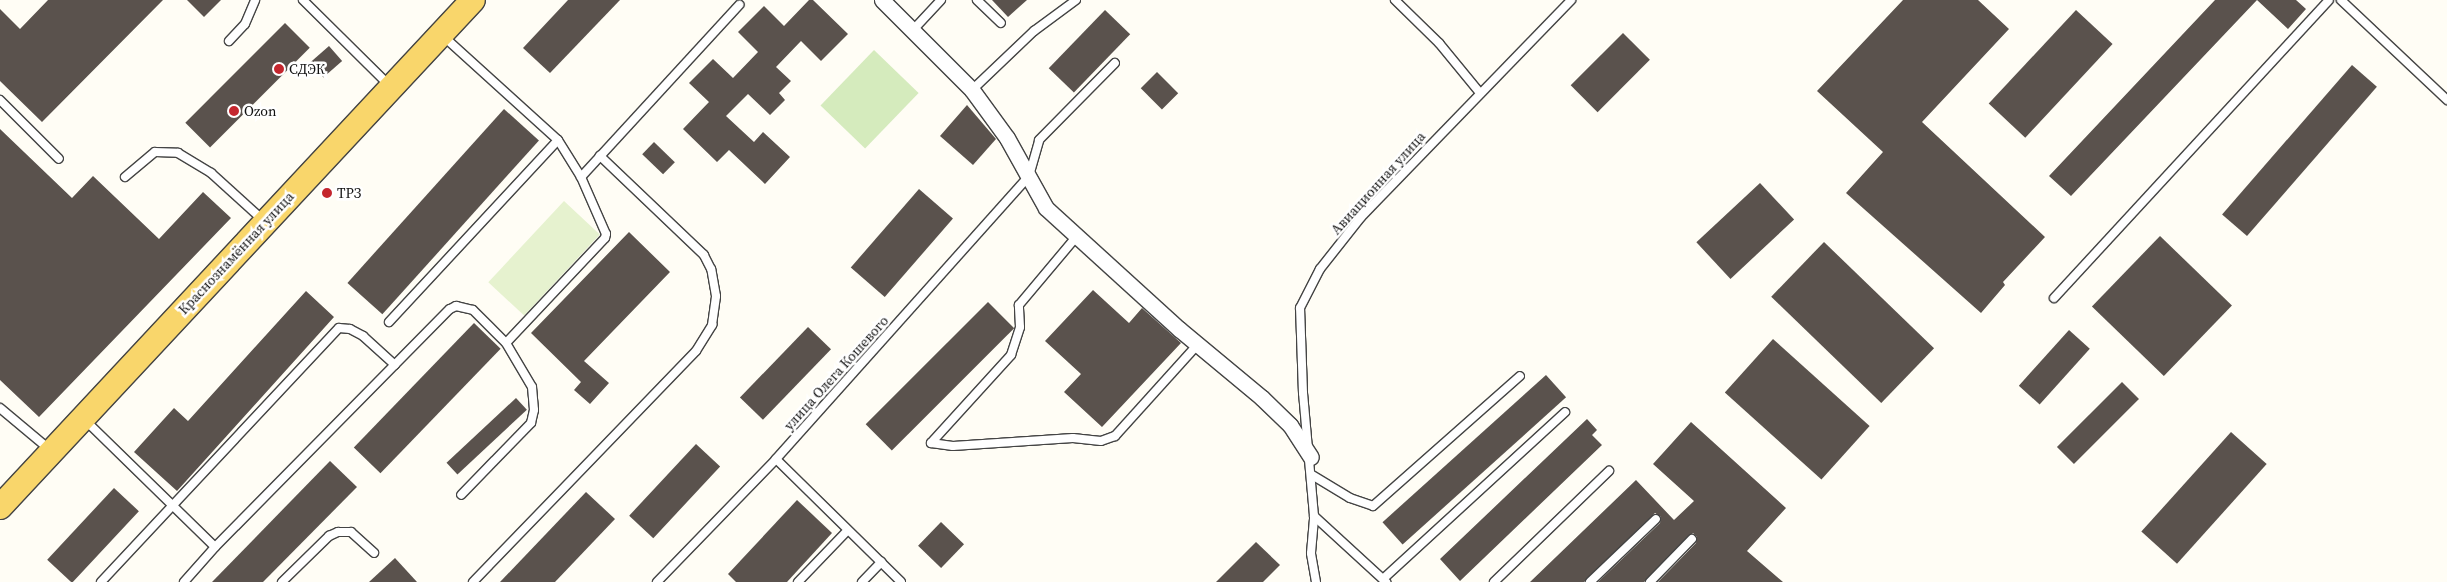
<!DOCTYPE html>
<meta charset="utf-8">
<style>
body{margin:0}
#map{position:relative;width:2447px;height:582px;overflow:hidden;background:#fffdf5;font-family:"Source Serif 4",serif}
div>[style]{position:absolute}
.green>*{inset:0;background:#d5ebbd;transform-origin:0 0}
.pitch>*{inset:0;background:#e6f2cf;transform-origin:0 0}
.building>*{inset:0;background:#5a524d;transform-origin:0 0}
.roads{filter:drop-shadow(1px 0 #444) drop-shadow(-1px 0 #444) drop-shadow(0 1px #444) drop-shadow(0 -1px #444)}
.service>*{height:8px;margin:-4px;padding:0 4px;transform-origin:4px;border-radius:4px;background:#fff}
.minor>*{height:15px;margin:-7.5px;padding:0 7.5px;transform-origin:7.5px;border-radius:7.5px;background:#fff}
.primary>*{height:24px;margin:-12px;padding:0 12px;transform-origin:12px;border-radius:12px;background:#f9d66b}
.dots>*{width:14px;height:14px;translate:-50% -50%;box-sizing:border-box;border:2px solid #fff;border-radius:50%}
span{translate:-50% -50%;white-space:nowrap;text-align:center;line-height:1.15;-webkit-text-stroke:5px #fff;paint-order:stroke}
.poi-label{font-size:14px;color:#111}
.left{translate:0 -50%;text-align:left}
.street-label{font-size:14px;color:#111}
</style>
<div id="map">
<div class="green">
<i style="left:874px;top:50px;width:62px;height:77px;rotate:44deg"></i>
</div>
<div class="pitch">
<i style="left:564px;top:201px;width:49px;height:111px;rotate:43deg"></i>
</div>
<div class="building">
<i style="clip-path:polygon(48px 0,163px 0,42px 122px,0 81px,0 9px,20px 29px)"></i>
<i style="clip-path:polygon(187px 0,221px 0,204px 17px)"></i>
<i style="clip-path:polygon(568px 0,620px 0,550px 73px,523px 48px)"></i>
<i style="clip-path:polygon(809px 0,813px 0,848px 34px,821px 61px,801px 41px,776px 67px,791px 81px,779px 93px,785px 100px,770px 115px,748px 94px,726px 116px,754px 142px,763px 132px,790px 157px,765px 184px,729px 150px,717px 162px,683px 129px,709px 102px,689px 83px,713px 59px,733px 78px,758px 52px,738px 32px,764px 6px,784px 26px)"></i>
<i style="clip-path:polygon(992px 0,1027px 0,1008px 17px)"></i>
<i style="clip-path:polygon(1903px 0,1978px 0,2009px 29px,1922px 122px,2045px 237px,2003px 282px,2005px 285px,1981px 313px,1846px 193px,1883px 152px,1817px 91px)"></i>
<i style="clip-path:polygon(2215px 0,2296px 0,2306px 9px,2288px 29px,2257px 0,2071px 196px,2049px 176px)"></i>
<i style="left:1105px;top:10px;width:35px;height:81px;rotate:44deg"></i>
<i style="left:2076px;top:10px;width:50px;height:128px;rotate:43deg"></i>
<i style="left:285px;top:23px;width:35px;height:141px;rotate:45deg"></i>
<i style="left:1623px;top:33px;width:38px;height:74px;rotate:45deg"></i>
<i style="left:329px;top:46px;width:20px;height:25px;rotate:49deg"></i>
<i style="left:2352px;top:65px;width:33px;height:198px;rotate:41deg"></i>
<i style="left:1157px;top:72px;width:30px;height:23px;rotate:45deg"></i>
<i style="clip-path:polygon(967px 105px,996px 139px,973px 165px,940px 136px)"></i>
<i style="left:504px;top:109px;width:47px;height:234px;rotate:42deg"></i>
<i style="clip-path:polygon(0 129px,72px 198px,93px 176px,159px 239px,203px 192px,231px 218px,39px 417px,0 380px)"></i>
<i style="left:654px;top:142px;width:29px;height:17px;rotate:44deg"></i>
<i style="left:1760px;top:183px;width:50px;height:87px;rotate:47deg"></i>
<i style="left:919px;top:189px;width:45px;height:104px;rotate:41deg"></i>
<i style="clip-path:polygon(629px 232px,670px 272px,584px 361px,609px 383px,590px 404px,574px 390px,581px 382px,531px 333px)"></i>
<i style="left:2160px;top:236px;width:100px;height:98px;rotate:44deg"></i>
<i style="left:1824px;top:242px;width:153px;height:76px;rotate:44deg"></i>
<i style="clip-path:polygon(1093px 290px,1129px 323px,1142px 308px,1181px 343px,1102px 427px,1064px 392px,1081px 374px,1045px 341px)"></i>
<i style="clip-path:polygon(306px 291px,334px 317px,177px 491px,134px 452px,174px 408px,188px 421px)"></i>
<i style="left:988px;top:302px;width:37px;height:173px;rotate:45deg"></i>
<i style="left:474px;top:323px;width:37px;height:173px;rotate:44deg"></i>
<i style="left:808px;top:327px;width:32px;height:98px;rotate:44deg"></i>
<i style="left:2069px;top:330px;width:28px;height:75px;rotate:42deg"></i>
<i style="left:1773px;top:339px;width:130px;height:72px;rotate:42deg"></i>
<i style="left:1546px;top:375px;width:30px;height:220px;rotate:48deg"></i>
<i style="left:2122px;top:382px;width:24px;height:92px;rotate:45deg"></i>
<i style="left:516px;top:398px;width:16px;height:95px;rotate:47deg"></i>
<i style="clip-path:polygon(1587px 419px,1597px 430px,1592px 435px,1602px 445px,1460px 581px,1440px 559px)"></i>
<i style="clip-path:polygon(1691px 422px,1786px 508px,1747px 551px,1783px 582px,1658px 582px,1696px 543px,1697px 537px,1693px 533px,1644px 582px,1598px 582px,1660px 523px,1661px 517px,1655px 513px,1584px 582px,1530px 582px,1636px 480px,1674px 520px,1694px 501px,1653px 464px)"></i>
<i style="left:2231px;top:432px;width:48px;height:134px;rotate:42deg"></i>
<i style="left:696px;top:444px;width:33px;height:98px;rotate:43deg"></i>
<i style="clip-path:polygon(330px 461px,357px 487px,263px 582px,212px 582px)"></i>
<i style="left:114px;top:488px;width:34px;height:98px;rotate:43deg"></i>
<i style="clip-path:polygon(586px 492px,615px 519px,555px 582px,500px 582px)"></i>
<i style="clip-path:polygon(797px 500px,832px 533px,787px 582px,736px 582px,728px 574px)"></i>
<i style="left:941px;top:522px;width:32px;height:33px;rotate:44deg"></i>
<i style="clip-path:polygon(1256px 542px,1280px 565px,1263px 582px,1216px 582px)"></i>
<i style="clip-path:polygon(395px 558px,417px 582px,369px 582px)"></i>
</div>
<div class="roads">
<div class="service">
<i style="left:303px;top:0;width:121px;rotate:44.7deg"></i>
<i style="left:977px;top:0;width:33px;rotate:44deg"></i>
<i style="left:1395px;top:0;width:62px;rotate:44.3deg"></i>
<i style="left:1439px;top:43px;width:65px;rotate:50.6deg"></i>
<i style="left:2341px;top:0;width:146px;rotate:43.3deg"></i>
<i style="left:913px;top:30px;width:41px;rotate:-47deg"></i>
<i style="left:442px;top:35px;width:156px;rotate:42.2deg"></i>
<i style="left:558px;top:140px;width:44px;rotate:58.1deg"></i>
<i style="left:581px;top:177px;width:62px;rotate:66.3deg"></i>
<i style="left:606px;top:234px;width:4px;rotate:104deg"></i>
<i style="left:605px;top:238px;width:144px;rotate:133.3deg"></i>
<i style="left:229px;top:41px;width:23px;rotate:-47deg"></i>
<i style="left:245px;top:24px;width:26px;rotate:-67deg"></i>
<i style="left:972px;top:90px;width:86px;rotate:-43.6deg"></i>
<i style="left:1034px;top:31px;width:52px;rotate:-36.4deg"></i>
<i style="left:0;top:100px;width:83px;rotate:45deg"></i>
<i style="left:125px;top:177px;width:39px;rotate:-40deg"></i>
<i style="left:155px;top:152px;width:23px;rotate:2deg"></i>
<i style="left:178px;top:153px;width:39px;rotate:31deg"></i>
<i style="left:211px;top:173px;width:72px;rotate:42.2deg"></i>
<i style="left:581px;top:177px;width:234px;rotate:-47.4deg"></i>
<i style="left:2054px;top:298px;width:405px;rotate:-47.3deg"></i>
<i style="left:389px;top:322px;width:248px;rotate:-47.1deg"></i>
<i style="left:0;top:408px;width:64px;rotate:39.9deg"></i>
<i style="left:84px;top:419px;width:183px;rotate:44.3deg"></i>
<i style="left:931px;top:443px;width:22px;rotate:8deg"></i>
<i style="left:953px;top:446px;width:120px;rotate:-3.8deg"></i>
<i style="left:1073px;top:438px;width:28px;rotate:6deg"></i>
<i style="left:1101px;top:441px;width:15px;rotate:-20deg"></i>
<i style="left:1115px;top:436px;width:124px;rotate:-47.9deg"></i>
<i style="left:931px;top:443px;width:119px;rotate:-47.7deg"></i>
<i style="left:1011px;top:355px;width:29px;rotate:-72deg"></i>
<i style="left:1020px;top:327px;width:22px;rotate:-93deg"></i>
<i style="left:1019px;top:305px;width:89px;rotate:-50deg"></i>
<i style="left:776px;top:459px;width:175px;rotate:44.5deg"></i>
<i style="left:1312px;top:475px;width:44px;rotate:31.2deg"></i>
<i style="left:1350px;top:498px;width:24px;rotate:19deg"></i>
<i style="left:1373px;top:506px;width:196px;rotate:-41.5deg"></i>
<i style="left:1314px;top:516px;width:98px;rotate:42.5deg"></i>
<i style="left:1383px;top:579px;width:247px;rotate:-42.5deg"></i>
<i style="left:101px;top:582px;width:348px;rotate:-46.9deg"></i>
<i style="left:339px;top:328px;width:11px;rotate:5deg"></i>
<i style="left:350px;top:329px;width:15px;rotate:28deg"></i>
<i style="left:363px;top:336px;width:43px;rotate:42.2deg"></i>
<i style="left:184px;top:582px;width:47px;rotate:-48.5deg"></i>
<i style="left:215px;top:547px;width:334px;rotate:-45.4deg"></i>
<i style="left:450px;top:309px;width:7px;rotate:-27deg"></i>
<i style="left:456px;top:306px;width:17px;rotate:13deg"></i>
<i style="left:473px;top:310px;width:47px;rotate:45deg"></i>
<i style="left:506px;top:343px;width:51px;rotate:59.4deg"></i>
<i style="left:532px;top:387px;width:23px;rotate:85deg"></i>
<i style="left:534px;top:410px;width:13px;rotate:103deg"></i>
<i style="left:531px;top:423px;width:100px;rotate:134.2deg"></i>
<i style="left:282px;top:582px;width:66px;rotate:-44.4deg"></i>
<i style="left:329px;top:536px;width:10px;rotate:-24deg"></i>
<i style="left:338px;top:532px;width:13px"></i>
<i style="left:351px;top:532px;width:31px;rotate:42deg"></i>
<i style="left:473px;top:582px;width:321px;rotate:-46deg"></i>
<i style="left:696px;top:351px;width:31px;rotate:-58deg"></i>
<i style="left:712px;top:325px;width:29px;rotate:-82deg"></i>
<i style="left:716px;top:296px;width:27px;rotate:-100deg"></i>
<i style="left:711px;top:269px;width:16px;rotate:-117deg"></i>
<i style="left:704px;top:255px;width:144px;rotate:-136.4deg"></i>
<i style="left:657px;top:582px;width:171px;rotate:-45.9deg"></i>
<i style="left:776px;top:459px;width:380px;rotate:-48.2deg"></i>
<i style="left:1029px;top:176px;width:37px;rotate:-74deg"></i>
<i style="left:1039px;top:140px;width:108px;rotate:-45.4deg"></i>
<i style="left:798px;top:582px;width:71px;rotate:-46.1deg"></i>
<i style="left:862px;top:582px;width:28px;rotate:-46deg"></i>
<i style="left:1316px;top:582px;width:29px;rotate:-100deg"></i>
<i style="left:1311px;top:553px;width:37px;rotate:-85deg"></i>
<i style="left:1314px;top:516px;width:123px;rotate:-95.1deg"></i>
<i style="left:1303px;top:393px;width:85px;rotate:-92deg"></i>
<i style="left:1300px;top:308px;width:44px;rotate:-62.9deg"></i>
<i style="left:1320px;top:269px;width:66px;rotate:-51.7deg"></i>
<i style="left:1361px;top:217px;width:302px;rotate:-45.9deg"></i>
<i style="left:1494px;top:582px;width:160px;rotate:-44deg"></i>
<i style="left:1590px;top:582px;width:91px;rotate:-43.7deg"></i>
<i style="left:1650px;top:582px;width:60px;rotate:-45.7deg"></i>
</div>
<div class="minor">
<i style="left:882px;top:0;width:127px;rotate:45deg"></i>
<i style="left:972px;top:90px;width:59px;rotate:53.9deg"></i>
<i style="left:1007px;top:138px;width:80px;rotate:60.9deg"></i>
<i style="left:1046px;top:208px;width:180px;rotate:42.3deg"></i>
<i style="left:1179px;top:329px;width:108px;rotate:39.7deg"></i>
<i style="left:1262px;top:398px;width:39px;rotate:44deg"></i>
<i style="left:1290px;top:425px;width:38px;rotate:57deg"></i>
</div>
<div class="primary">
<i style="left:0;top:507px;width:693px;rotate:-46.99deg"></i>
</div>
</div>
<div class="dots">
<i style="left:279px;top:69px;background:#c4262e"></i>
<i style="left:234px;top:111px;background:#c4262e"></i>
<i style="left:327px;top:193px;background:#c4262e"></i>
</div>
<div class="poi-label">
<span class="left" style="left:289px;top:69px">СДЭК</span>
<span class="left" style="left:244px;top:111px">Ozon</span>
<span class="left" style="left:337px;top:193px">ТРЗ</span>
</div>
<div class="street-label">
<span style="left:1378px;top:183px;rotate:-48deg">Авиационная улица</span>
<span style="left:236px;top:253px;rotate:-47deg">Краснознамённая улица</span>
<span style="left:836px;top:373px;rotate:-48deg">улица Олега Кошевого</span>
</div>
</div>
